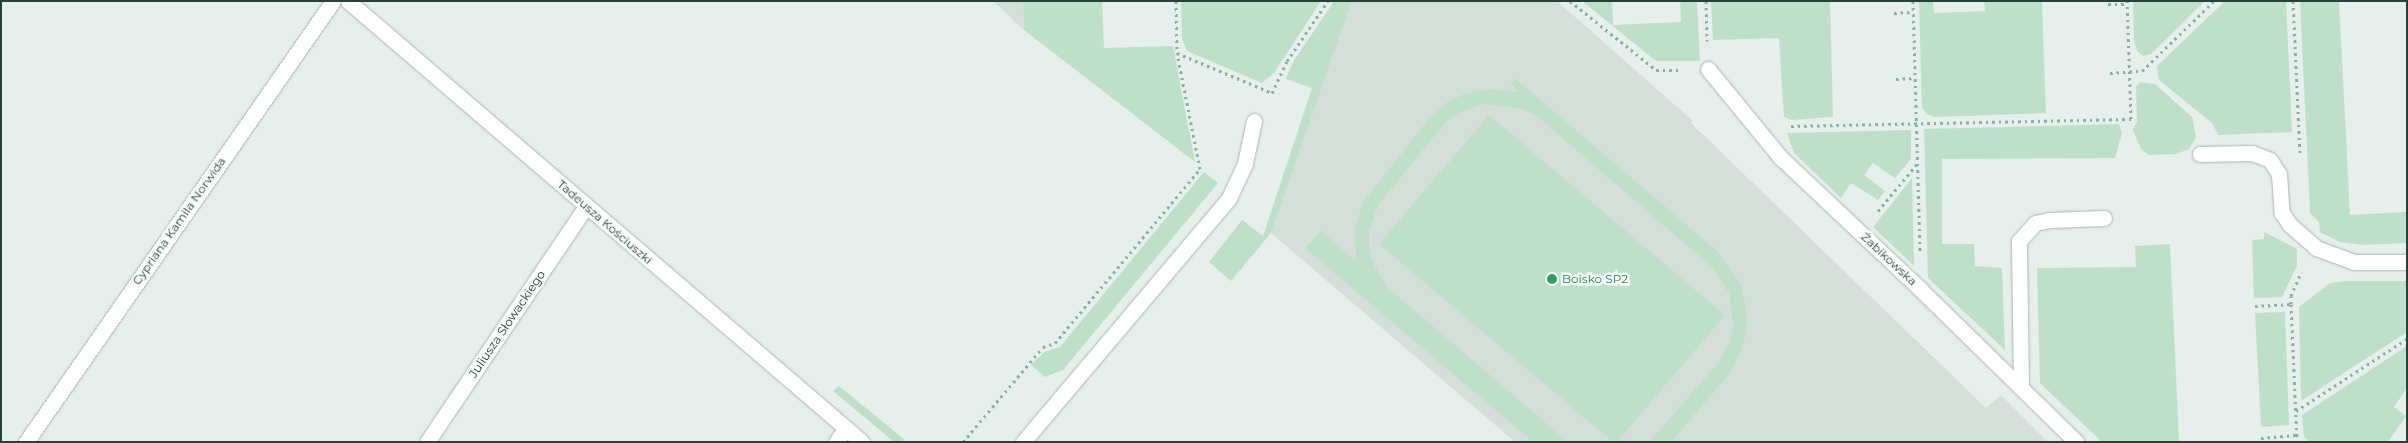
<!DOCTYPE html>
<meta charset="utf-8">
<style>
body{margin:0}
#map{position:relative;width:2408px;height:443px;overflow:hidden;background:#e6efeb;font-family:Montserrat,sans-serif}
div>[style]{position:absolute}
.built>*{inset:0;background:#d4dfda}
.green>*{inset:0;background:#bfe0c8}
.path>*{height:3px;margin-top:-1.5px;transform-origin:0;background:repeating-linear-gradient(90deg,#86b3a5 0 2.5px,transparent 0 6.5px)}
.roads{filter:drop-shadow(0 0 1px #a8b8b2) drop-shadow(0 0 1px #a8b8b2)}
.lane>*{height:15px;margin:-7.5px;padding:0 7.5px;transform-origin:7.5px;border-radius:7.5px;background:#fff}
.street>*{height:15px;margin:-7.5px;padding:0 7.5px;transform-origin:7.5px;border-radius:7.5px;background:#fff}
.secondary>*{height:15px;margin:-7.5px;padding:0 7.5px;transform-origin:7.5px;border-radius:7.5px;background:#fff}
.dots>*{width:14px;height:14px;translate:-50% -50%;box-sizing:border-box;border:2px solid #f7fbf9;border-radius:50%}
span{translate:-50% -50%;white-space:nowrap;text-align:center;line-height:1.15;-webkit-text-stroke:5px #f7fbf9;paint-order:stroke}
.street-label{font-size:12px;color:#24423a}
.leisure-label{font-size:12px;color:#27864d}
.left{translate:0 -50%;text-align:left}
.frame{position:absolute;inset:0;border:2px solid #24423a;pointer-events:none}
</style>
<div id="map">
<div class="built">
<i style="clip-path:polygon(993px 1px,1023px 1px,1024px 30px)"></i>
<i style="clip-path:polygon(1352px 1px,1557px 1px,1693px 121px,1691px 123px,1986px 408px,2001px 395px,2048px 442px,1515px 442px,1271px 233px)"></i>
</div>
<div class="green">
<i style="clip-path:polygon(1023px 1px,1102px 1px,1104px 48px,1173px 46px,1195px 162px,1024px 30px)"></i>
<i style="clip-path:polygon(1181px 1px,1321px 1px,1274px 73px,1262px 83px,1187px 51px,1182px 39px)"></i>
<i style="clip-path:polygon(1334px 1px,1352px 1px,1271px 233px,1231px 281px,1209px 262px,1242px 220px,1263px 236px,1312px 88px,1286px 79px,1293px 62px)"></i>
<i style="clip-path:polygon(1582px 1px,1612px 1px,1613px 25px,1681px 22px,1680px 1px,1697px 1px,1700px 61px,1656px 61px)"></i>
<i style="clip-path:polygon(1711px 1px,1830px 1px,1833px 117px,1792px 120px,1784px 117px,1779px 38px,1713px 40px)"></i>
<i style="clip-path:polygon(1919px 1px,1933px 1px,1934px 13px,1985px 11px,1984px 1px,2042px 1px,2046px 113px,1934px 117px,1927px 114px,1922px 108px)"></i>
<i style="clip-path:polygon(2133px 1px,2205px 1px,2151px 54px,2143px 56px,2137px 51px,2134px 41px)"></i>
<i style="clip-path:polygon(2225px 1px,2286px 1px,2292px 132px,2218px 135px,2213px 124px,2159px 80px,2157px 66px)"></i>
<i style="clip-path:polygon(2300px 1px,2339px 1px,2350px 215px,2407px 212px,2407px 243px,2363px 245px,2340px 242px,2320px 232px,2319px 222px,2310px 213px)"></i>
<i style="clip-path:polygon(1516px 79px,1717px 251px,1741px 284px,1748px 321px,1742px 349px,1730px 373px,1671px 442px,1649px 442px,1719px 362px,1729px 343px,1733px 326px,1729px 293px,1713px 268px,1538px 117px,1523px 109px,1483px 104px,1460px 112px,1446px 122px,1378px 205px,1369px 231px,1369px 246px,1372px 261px,1387px 287px,1568px 442px,1533px 442px,1305px 248px,1321px 231px,1356px 261px,1355px 228px,1363px 202px,1428px 120px,1446px 103px,1466px 93px,1489px 89px,1519px 92px,1511px 84px)"></i>
<i style="clip-path:polygon(2140px 82px,2155px 84px,2192px 117px,2196px 137px,2189px 149px,2176px 154px,2149px 155px,2141px 149px,2133px 130px,2137px 121px,2136px 87px)"></i>
<i style="clip-path:polygon(1489px 115px,1725px 315px,1617px 442px,1613px 442px,1379px 244px)"></i>
<i style="clip-path:polygon(2119px 124px,2122px 133px,2115px 158px,1942px 159px,1942px 244px,1974px 244px,1975px 266px,2002px 268px,2005px 350px,1928px 278px,1924px 129px)"></i>
<i style="clip-path:polygon(1911px 130px,1911px 159px,1895px 178px,1873px 163px,1864px 175px,1885px 191px,1878px 200px,1851px 183px,1841px 198px,1794px 153px,1787px 133px)"></i>
<i style="clip-path:polygon(1204px 172px,1218px 183px,1063px 370px,1045px 377px,1031px 365px,1044px 352px,1060px 347px)"></i>
<i style="clip-path:polygon(1912px 178px,1914px 266px,1873px 227px)"></i>
<i style="clip-path:polygon(2264px 232px,2297px 249px,2297px 266px,2282px 297px,2254px 298px,2252px 240px,2264px 239px)"></i>
<i style="clip-path:polygon(2170px 244px,2179px 442px,2102px 442px,2040px 383px,2037px 268px,2136px 267px,2135px 246px)"></i>
<i style="clip-path:polygon(2346px 281px,2407px 281px,2407px 332px,2301px 401px,2299px 307px,2330px 283px)"></i>
<i style="clip-path:polygon(2285px 312px,2289px 425px,2261px 427px,2255px 313px)"></i>
<i style="clip-path:polygon(2407px 346px,2407px 388px,2394px 407px,2406px 416px,2388px 442px,2311px 442px,2304px 437px,2302px 415px)"></i>
<i style="clip-path:polygon(839px 386px,905px 440px,894px 442px,833px 391px)"></i>
</div>
<div class="path">
<i style="left:1176px;top:1px;width:52px;rotate:88.9deg"></i>
<i style="left:1177px;top:53px;width:103px;rotate:22.8deg"></i>
<i style="left:1272px;top:93px;width:35px;rotate:-65deg"></i>
<i style="left:1287px;top:61px;width:73px;rotate:-55.7deg"></i>
<i style="left:1570px;top:1px;width:110px;rotate:38.7deg"></i>
<i style="left:1656px;top:70px;width:24px"></i>
<i style="left:1706px;top:1px;width:40px;rotate:88.6deg"></i>
<i style="left:1913px;top:1px;width:250px;rotate:88.4deg"></i>
<i style="left:2293px;top:1px;width:152px;rotate:87.4deg"></i>
<i style="left:2108px;top:4px;width:19px"></i>
<i style="left:1894px;top:13px;width:19px;rotate:-3deg"></i>
<i style="left:2110px;top:73px;width:32px;rotate:-4deg"></i>
<i style="left:2142px;top:71px;width:100px;rotate:-44.2deg"></i>
<i style="left:1896px;top:79px;width:19px;rotate:-3deg"></i>
<i style="left:1791px;top:126px;width:340px;rotate:-1.2deg"></i>
<i style="left:2131px;top:119px;width:118px;rotate:-91.9deg"></i>
<i style="left:1878px;top:211px;width:61px;rotate:-50.3deg"></i>
<i style="left:2291px;top:304px;width:8px;rotate:-90deg"></i>
<i style="left:2291px;top:296px;width:26px;rotate:-67deg"></i>
<i style="left:2255px;top:306px;width:36px;rotate:-3deg"></i>
<i style="left:2291px;top:304px;width:138px;rotate:87.5deg"></i>
<i style="left:2296px;top:411px;width:132px;rotate:-33deg"></i>
<i style="left:2261px;top:438px;width:36px;rotate:-5deg"></i>
<i style="left:963px;top:442px;width:124px;rotate:-49.9deg"></i>
<i style="left:1043px;top:347px;width:13px;rotate:-18deg"></i>
<i style="left:1055px;top:343px;width:226px;rotate:-50.2deg"></i>
<i style="left:1200px;top:169px;width:118px;rotate:-101.2deg"></i>
</div>
<div class="roads">
<div class="lane">
<i style="left:2200px;top:154px;width:52px;rotate:-1.1deg"></i>
<i style="left:2252px;top:153px;width:19px;rotate:21deg"></i>
<i style="left:2270px;top:160px;width:17px;rotate:57deg"></i>
<i style="left:2279px;top:174px;width:39px;rotate:86deg"></i>
<i style="left:2282px;top:213px;width:14px;rotate:56deg"></i>
<i style="left:2290px;top:225px;width:35px;rotate:41deg"></i>
<i style="left:2316px;top:248px;width:40px;rotate:20.2deg"></i>
<i style="left:2354px;top:262px;width:53px"></i>
<i style="left:2021px;top:387px;width:146px;rotate:-90.8deg"></i>
<i style="left:2019px;top:241px;width:24px;rotate:-48deg"></i>
<i style="left:2035px;top:223px;width:14px;rotate:-12deg"></i>
<i style="left:2049px;top:220px;width:55px;rotate:-2.1deg"></i>
</div>
<div class="street">
<i style="left:1708px;top:69px;width:114px;rotate:50.7deg"></i>
<i style="left:1780px;top:157px;width:192px;rotate:43.3deg"></i>
<i style="left:1920px;top:289px;width:219px;rotate:44.4deg"></i>
<i style="left:26px;top:442px;width:537px;rotate:-55.16deg"></i>
<i style="left:427px;top:442px;width:285px;rotate:-56deg"></i>
<i style="left:836px;top:442px;width:17px;rotate:-54deg"></i>
<i style="left:1023px;top:442px;width:319px;rotate:-49.8deg"></i>
<i style="left:1229px;top:198px;width:38px;rotate:-65deg"></i>
<i style="left:1245px;top:163px;width:43px;rotate:-77.9deg"></i>
</div>
<div class="secondary">
<i style="left:348px;top:1px;width:677px;rotate:40.63deg"></i>
</div>
</div>
<div class="dots">
<i style="left:1552px;top:279px;background:#2e9e5b"></i>
</div>
<div class="street-label">
<span style="left:179px;top:221px;rotate:-55deg">Cypriana Kamila Norwida</span>
<span style="left:605px;top:222px;rotate:41deg">Tadeusza Kościuszki</span>
<span style="left:1889px;top:259px;rotate:43deg">Żabikowska</span>
<span style="left:507px;top:324px;rotate:-56deg">Juliusza Słowackiego</span>
</div>
<div class="leisure-label">
<span class="left" style="left:1562px;top:279px">Boisko SP2</span>
</div>
<div class="frame"></div>
</div>
